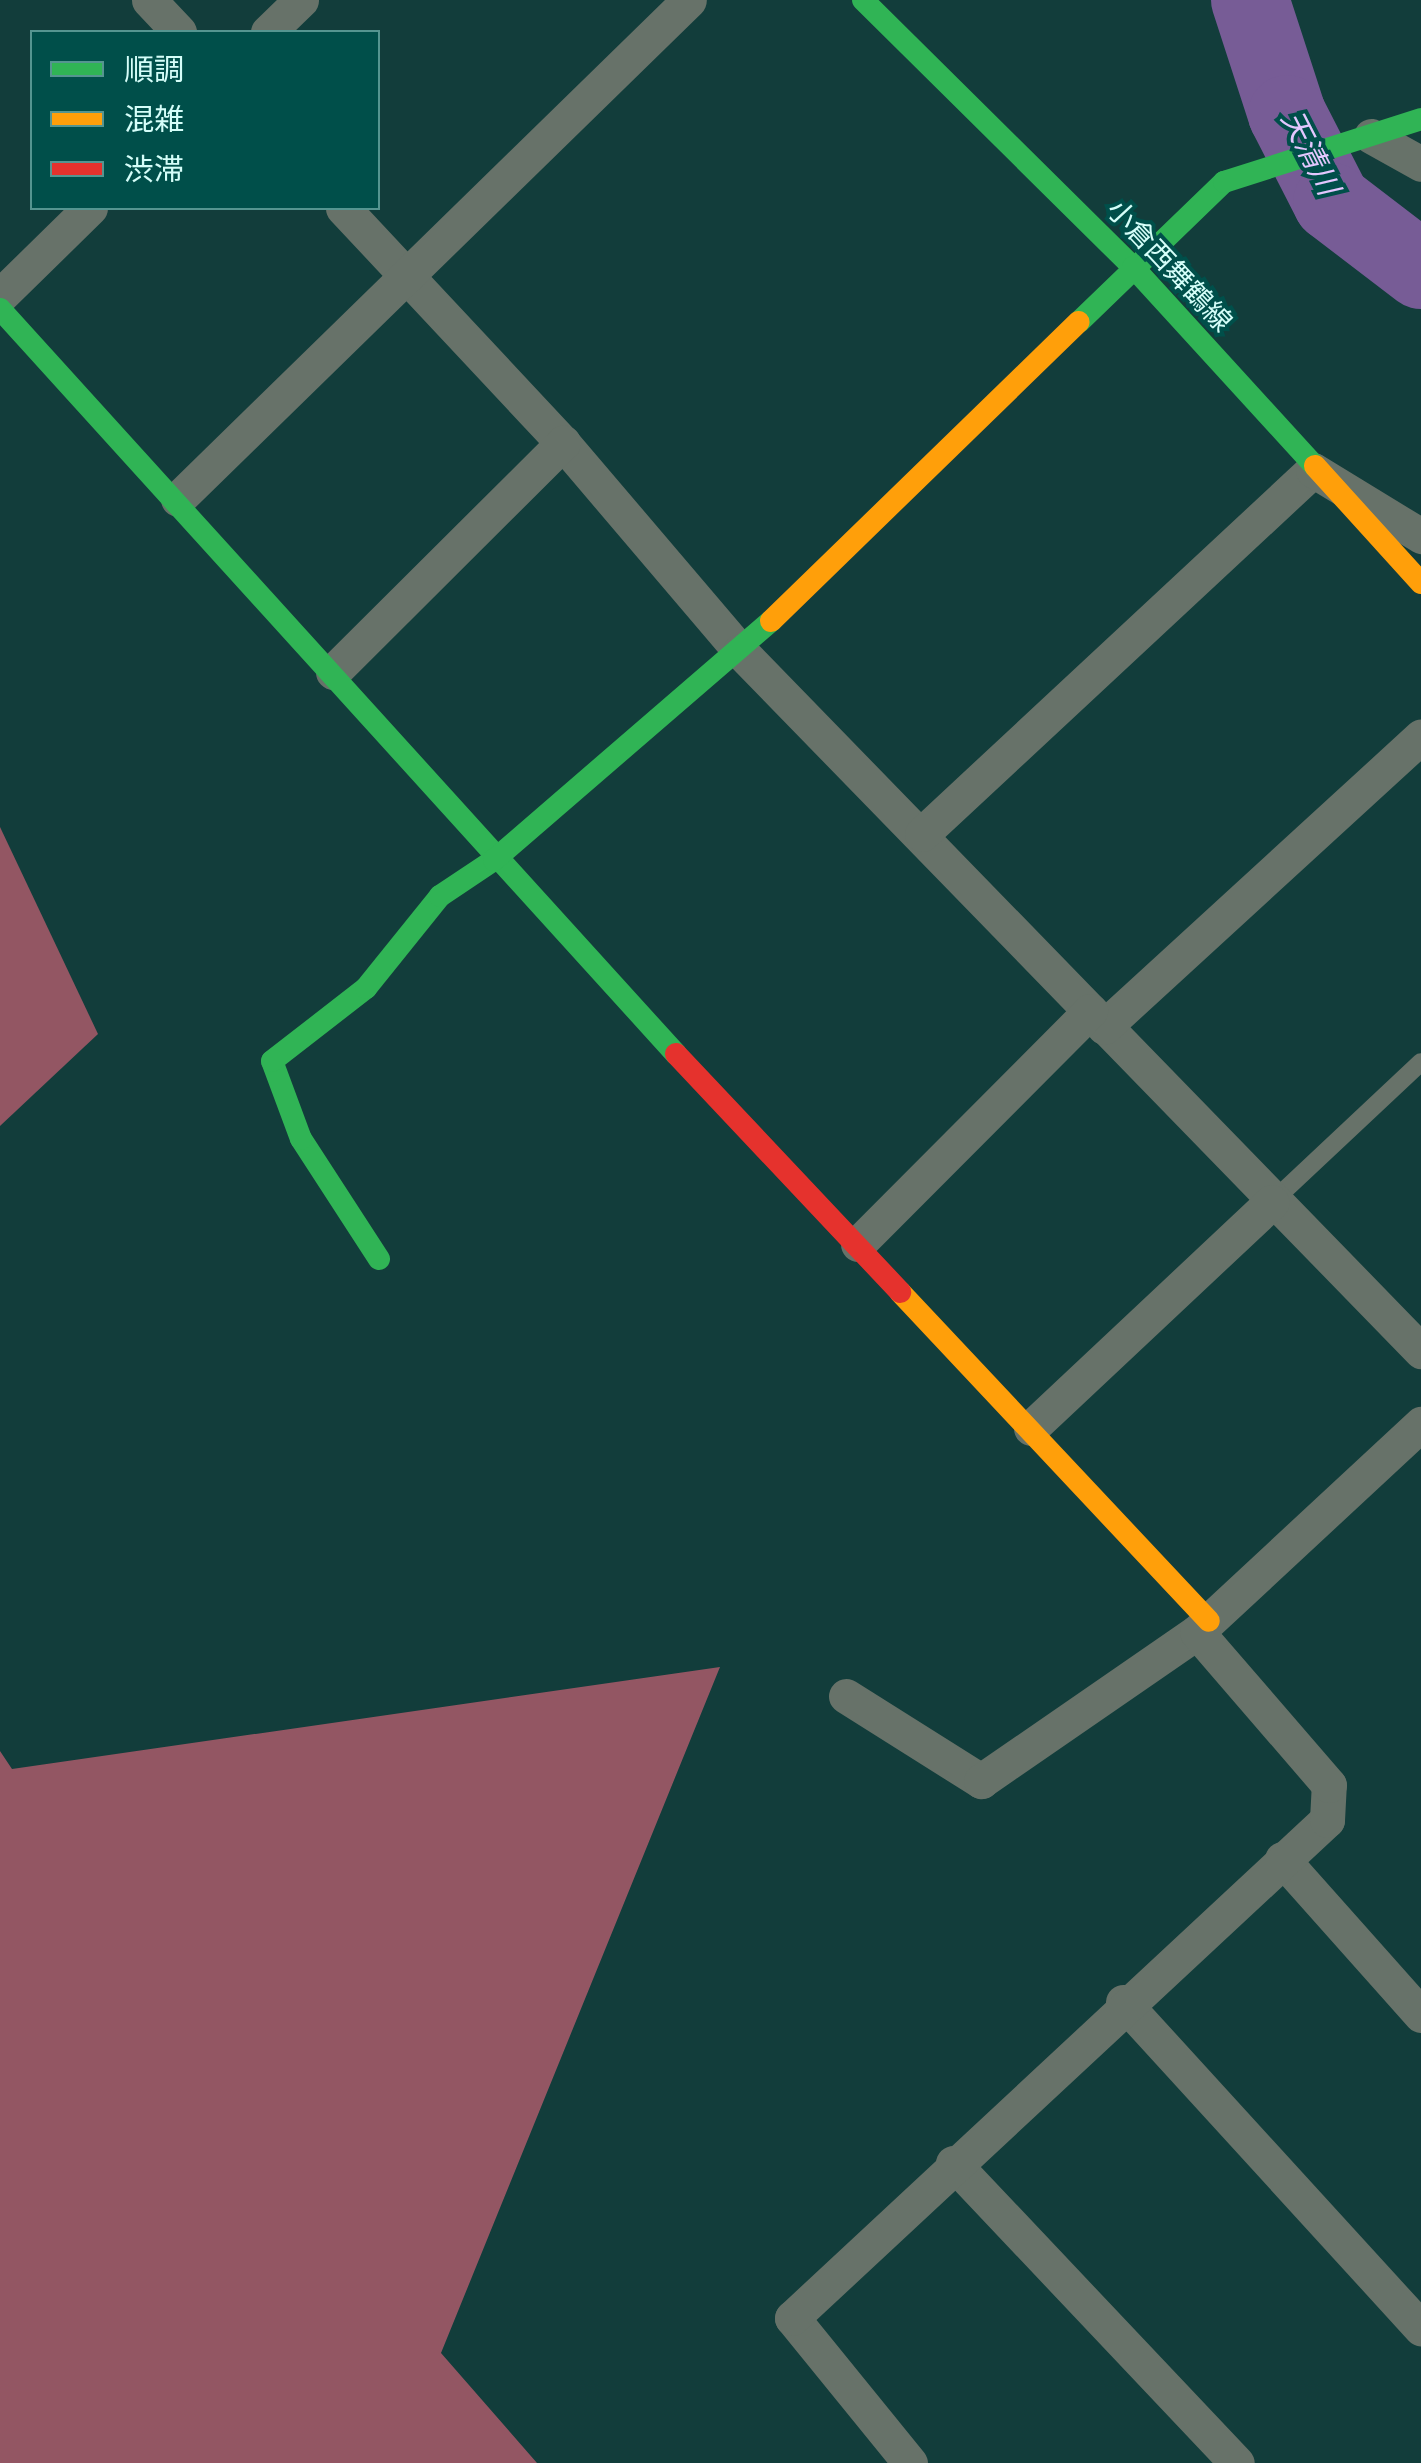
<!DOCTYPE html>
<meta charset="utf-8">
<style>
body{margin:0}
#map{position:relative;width:1421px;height:2463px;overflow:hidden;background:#123d3b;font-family:Poppins,"Noto Sans JP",sans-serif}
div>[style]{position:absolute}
.forest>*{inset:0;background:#935663}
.river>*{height:78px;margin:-39px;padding:0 39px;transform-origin:39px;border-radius:39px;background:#775c96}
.lane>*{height:18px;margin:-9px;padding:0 9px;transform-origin:9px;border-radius:9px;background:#677269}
.street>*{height:35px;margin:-17.5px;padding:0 17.5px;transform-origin:17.5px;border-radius:17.5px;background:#677269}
.fast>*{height:22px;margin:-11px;padding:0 11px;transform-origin:11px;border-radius:11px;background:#30b455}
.slow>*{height:22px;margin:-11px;padding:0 11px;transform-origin:11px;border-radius:11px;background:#ff9f0a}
.jam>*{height:22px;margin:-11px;padding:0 11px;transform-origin:11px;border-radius:11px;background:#e5322d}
span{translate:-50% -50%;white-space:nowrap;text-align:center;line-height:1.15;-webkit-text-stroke:8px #004f4a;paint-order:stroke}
.street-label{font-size:28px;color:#d5fef9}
.water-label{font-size:30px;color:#e3c7fe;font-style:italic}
.legend{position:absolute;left:30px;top:30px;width:350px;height:180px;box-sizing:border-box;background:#004f4a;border:2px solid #559590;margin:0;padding:12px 18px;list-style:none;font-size:30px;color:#d5fef9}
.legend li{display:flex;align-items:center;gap:20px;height:50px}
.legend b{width:50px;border:2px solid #559590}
</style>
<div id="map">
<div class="forest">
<i style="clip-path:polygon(0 827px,98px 1034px,0 1126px)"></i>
<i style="clip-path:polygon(720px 1667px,441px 2353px,537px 2463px,0 2463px,0 1751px,12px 1769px)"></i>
</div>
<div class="river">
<i style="left:1250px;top:0;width:120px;rotate:72deg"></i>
<i style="left:1287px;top:114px;width:99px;rotate:62.9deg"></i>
<i style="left:1332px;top:202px;width:112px;rotate:37.4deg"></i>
</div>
<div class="lane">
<i style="left:1272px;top:1202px;width:204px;rotate:-43.2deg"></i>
</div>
<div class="street">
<i style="left:149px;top:0;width:44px;rotate:46.8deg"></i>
<i style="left:268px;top:32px;width:46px;rotate:-44.1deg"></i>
<i style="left:1371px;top:136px;width:57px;rotate:29.2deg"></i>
<i style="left:343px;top:208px;width:322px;rotate:46.9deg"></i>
<i style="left:563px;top:443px;width:273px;rotate:49.6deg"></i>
<i style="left:740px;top:651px;width:977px;rotate:45.79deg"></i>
<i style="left:0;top:296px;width:126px;rotate:-44.4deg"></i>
<i style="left:178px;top:499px;width:714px;rotate:-44.32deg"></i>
<i style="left:333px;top:672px;width:325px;rotate:-44.9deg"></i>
<i style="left:922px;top:834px;width:534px;rotate:-42.95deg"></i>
<i style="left:1313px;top:470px;width:127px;rotate:31.4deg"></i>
<i style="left:1104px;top:1027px;width:430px;rotate:-42.5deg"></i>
<i style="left:858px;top:1244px;width:329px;rotate:-45.1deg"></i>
<i style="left:1031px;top:1428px;width:330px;rotate:-43.2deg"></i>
<i style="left:846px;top:1696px;width:160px;rotate:32.2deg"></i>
<i style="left:981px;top:1781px;width:262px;rotate:-34.6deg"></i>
<i style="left:1197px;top:1632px;width:306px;rotate:-42.9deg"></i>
<i style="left:1282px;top:1859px;width:209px;rotate:48.3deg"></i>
<i style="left:1123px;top:2002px;width:442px;rotate:47.6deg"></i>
<i style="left:953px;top:2163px;width:413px;rotate:46.6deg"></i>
<i style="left:910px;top:2463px;width:187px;rotate:-129.1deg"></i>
<i style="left:792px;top:2318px;width:731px;rotate:-42.95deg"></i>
<i style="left:1327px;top:1820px;width:35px;rotate:-87deg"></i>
<i style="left:1329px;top:1785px;width:202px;rotate:-130.8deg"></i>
</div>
<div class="fast">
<i style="left:863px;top:0;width:380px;rotate:44.7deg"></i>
<i style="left:1133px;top:267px;width:270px;rotate:47.6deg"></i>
<i style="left:0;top:309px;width:1006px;rotate:47.78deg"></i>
<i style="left:1079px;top:322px;width:202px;rotate:-44deg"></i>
<i style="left:1224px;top:182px;width:207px;rotate:-17.7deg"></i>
<i style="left:379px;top:1259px;width:143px;rotate:-123deg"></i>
<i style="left:301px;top:1139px;width:83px;rotate:-110.4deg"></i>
<i style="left:272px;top:1061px;width:119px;rotate:-37.8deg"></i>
<i style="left:366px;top:988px;width:118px;rotate:-51.2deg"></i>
<i style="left:440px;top:896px;width:65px;rotate:-33.7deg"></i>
<i style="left:494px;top:860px;width:366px;rotate:-40.8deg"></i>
</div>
<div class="slow">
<i style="left:1315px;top:466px;width:158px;rotate:47.8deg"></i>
<i style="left:771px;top:621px;width:429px;rotate:-44.2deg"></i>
<i style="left:900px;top:1292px;width:451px;rotate:46.8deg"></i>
</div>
<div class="jam">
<i style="left:676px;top:1054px;width:327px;rotate:46.7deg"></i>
</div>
<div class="street-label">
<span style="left:1169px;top:266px;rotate:47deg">小倉西舞鶴線</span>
</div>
<div class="water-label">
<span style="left:1310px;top:153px;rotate:63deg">天清川</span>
</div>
<ul class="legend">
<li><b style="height:12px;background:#30b455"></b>順調</li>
<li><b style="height:12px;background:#ff9f0a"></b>混雑</li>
<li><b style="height:12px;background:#e5322d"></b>渋滞</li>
</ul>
</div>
